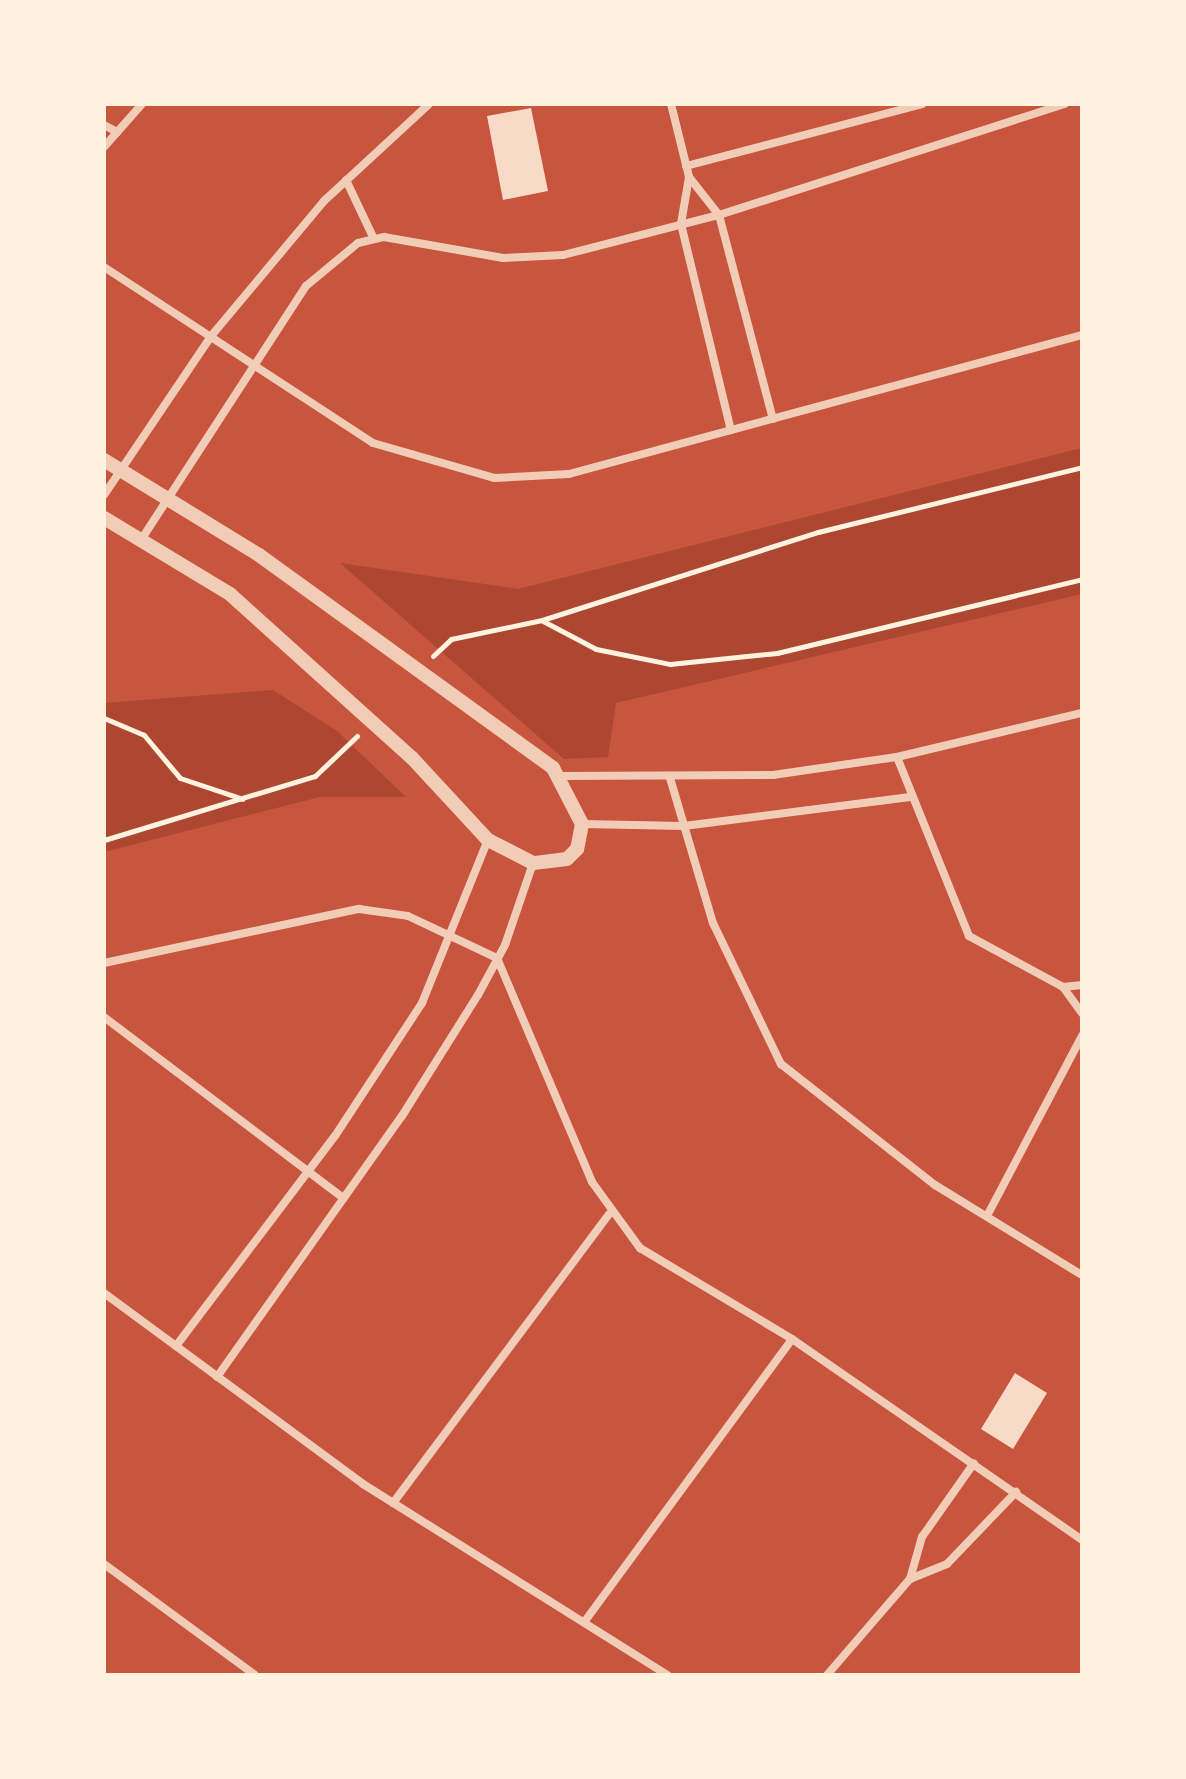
<!DOCTYPE html>
<style>
body{margin:0}
#map{position:relative;width:1186px;height:1779px;overflow:hidden;background:#c8553d;font-family:"Public Sans",sans-serif}
div>[style]{position:absolute}
.green>*{inset:0;background:#ae4732}
.building>*{inset:0;background:#f7dbc8}
.path>*{height:5px;margin:-2.5px;padding:0 2.5px;transform-origin:2.5px;border-radius:2.5px;background:#fff3e0}
.minor>*{height:8px;margin:-4px;padding:0 4px;transform-origin:4px;border-radius:4px;background:#f1ccb7}
.tertiary>*{height:14px;margin:-7px;padding:0 7px;transform-origin:7px;border-radius:7px;background:#f1ccb7}
span{translate:-50% -50%;white-space:nowrap;text-align:center;line-height:1.15;-webkit-text-stroke:6px #fff3e0;paint-order:stroke}
.frame{position:absolute;inset:0;border:106px solid #fff3e0;pointer-events:none}
</style>
<div id="map">
<div class="green">
<i style="clip-path:polygon(1082px 448px,1082px 594px,616px 703px,608px 757px,564px 759px,340px 563px,518px 589px)"></i>
<i style="clip-path:polygon(273px 690px,337px 731px,406px 797px,320px 797px,104px 852px,104px 703px)"></i>
</div>
<div class="building">
<i style="clip-path:polygon(531px 108px,548px 191px,503px 200px,487px 116px)"></i>
<i style="clip-path:polygon(1015px 1373px,1047px 1393px,1013px 1449px,981px 1429px)"></i>
</div>
<div class="path">
<i style="left:543px;top:621px;width:60px;rotate:27.8deg"></i>
<i style="left:596px;top:649px;width:76px;rotate:11.5deg"></i>
<i style="left:670px;top:664px;width:108px;rotate:-5.9deg"></i>
<i style="left:777px;top:653px;width:314px;rotate:-13.6deg"></i>
<i style="left:433px;top:656px;width:25px;rotate:-43deg"></i>
<i style="left:451px;top:639px;width:93px;rotate:-11.8deg"></i>
<i style="left:542px;top:620px;width:290px;rotate:-17.7deg"></i>
<i style="left:818px;top:532px;width:272px;rotate:-13.8deg"></i>
<i style="left:104px;top:718px;width:43px;rotate:23deg"></i>
<i style="left:144px;top:735px;width:56px;rotate:50.1deg"></i>
<i style="left:180px;top:778px;width:66px;rotate:18.4deg"></i>
<i style="left:104px;top:840px;width:220px;rotate:-16.9deg"></i>
<i style="left:315px;top:776px;width:58px;rotate:-43.6deg"></i>
</div>
<div class="minor">
<i style="left:671px;top:104px;width:75px;rotate:76.1deg"></i>
<i style="left:689px;top:177px;width:48px;rotate:99.7deg"></i>
<i style="left:681px;top:224px;width:212px;rotate:76.4deg"></i>
<i style="left:104px;top:125px;width:15px;rotate:28deg"></i>
<i style="left:104px;top:147px;width:57px;rotate:-48.5deg"></i>
<i style="left:686px;top:166px;width:244px;rotate:-14.7deg"></i>
<i style="left:689px;top:177px;width:48px;rotate:51.7deg"></i>
<i style="left:719px;top:215px;width:211px;rotate:75.2deg"></i>
<i style="left:346px;top:180px;width:65px;rotate:64.6deg"></i>
<i style="left:104px;top:267px;width:321px;rotate:33.2deg"></i>
<i style="left:373px;top:443px;width:126px;rotate:16.1deg"></i>
<i style="left:494px;top:478px;width:75px;rotate:-3.1deg"></i>
<i style="left:569px;top:474px;width:531px;rotate:-15.16deg"></i>
<i style="left:104px;top:495px;width:193px;rotate:-56deg"></i>
<i style="left:212px;top:335px;width:175px;rotate:-50.1deg"></i>
<i style="left:324px;top:201px;width:143px;rotate:-42.7deg"></i>
<i style="left:141px;top:540px;width:303px;rotate:-57deg"></i>
<i style="left:306px;top:286px;width:67px;rotate:-39.6deg"></i>
<i style="left:358px;top:243px;width:27px;rotate:-13deg"></i>
<i style="left:384px;top:237px;width:121px;rotate:10deg"></i>
<i style="left:503px;top:258px;width:60px;rotate:-2.9deg"></i>
<i style="left:563px;top:255px;width:161px;rotate:-14.4deg"></i>
<i style="left:719px;top:215px;width:363px;rotate:-17.8deg"></i>
<i style="left:897px;top:757px;width:193px;rotate:68.1deg"></i>
<i style="left:969px;top:936px;width:107px;rotate:28.5deg"></i>
<i style="left:1063px;top:987px;width:32px;rotate:54deg"></i>
<i style="left:561px;top:776px;width:212px;rotate:-0.3deg"></i>
<i style="left:773px;top:775px;width:125px;rotate:-8.3deg"></i>
<i style="left:897px;top:757px;width:190px;rotate:-13.4deg"></i>
<i style="left:670px;top:778px;width:151px;rotate:73.5deg"></i>
<i style="left:713px;top:923px;width:157px;rotate:64.3deg"></i>
<i style="left:781px;top:1064px;width:196px;rotate:38.2deg"></i>
<i style="left:935px;top:1185px;width:172px;rotate:31.5deg"></i>
<i style="left:582px;top:824px;width:102px;rotate:1.1deg"></i>
<i style="left:684px;top:826px;width:228px;rotate:-7.3deg"></i>
<i style="left:104px;top:963px;width:261px;rotate:-12deg"></i>
<i style="left:359px;top:909px;width:49px;rotate:8.1deg"></i>
<i style="left:408px;top:916px;width:98px;rotate:25.3deg"></i>
<i style="left:497px;top:958px;width:243px;rotate:67deg"></i>
<i style="left:592px;top:1182px;width:82px;rotate:54deg"></i>
<i style="left:640px;top:1248px;width:177px;rotate:30.9deg"></i>
<i style="left:792px;top:1339px;width:353px;rotate:34.7deg"></i>
<i style="left:1063px;top:987px;width:19px;rotate:-6deg"></i>
<i style="left:104px;top:1017px;width:300px;rotate:37.1deg"></i>
<i style="left:987px;top:1216px;width:204px;rotate:-62.2deg"></i>
<i style="left:104px;top:1293px;width:322px;rotate:36.4deg"></i>
<i style="left:363px;top:1484px;width:360px;rotate:32.1deg"></i>
<i style="left:176px;top:1346px;width:263px;rotate:-52.9deg"></i>
<i style="left:335px;top:1136px;width:159px;rotate:-56.8deg"></i>
<i style="left:422px;top:1003px;width:176px;rotate:-68deg"></i>
<i style="left:217px;top:1377px;width:320px;rotate:-54.7deg"></i>
<i style="left:402px;top:1116px;width:143px;rotate:-57.9deg"></i>
<i style="left:478px;top:995px;width:57px;rotate:-61.6deg"></i>
<i style="left:505px;top:945px;width:87px;rotate:-71.1deg"></i>
<i style="left:393px;top:1503px;width:361px;rotate:-53.2deg"></i>
<i style="left:104px;top:1564px;width:187px;rotate:36.3deg"></i>
<i style="left:910px;top:1579px;width:44px;rotate:-74.1deg"></i>
<i style="left:922px;top:1537px;width:90px;rotate:-54.9deg"></i>
<i style="left:585px;top:1621px;width:350px;rotate:-53.7deg"></i>
<i style="left:827px;top:1675px;width:127px;rotate:-49.2deg"></i>
<i style="left:910px;top:1579px;width:40px;rotate:-22deg"></i>
<i style="left:947px;top:1564px;width:100px;rotate:-46.2deg"></i>
</div>
<div class="tertiary">
<i style="left:104px;top:460px;width:182px;rotate:31.5deg"></i>
<i style="left:259px;top:555px;width:363px;rotate:35.9deg"></i>
<i style="left:553px;top:768px;width:63px;rotate:62.6deg"></i>
<i style="left:582px;top:824px;width:25px;rotate:101deg"></i>
<i style="left:577px;top:849px;width:14px;rotate:135deg"></i>
<i style="left:567px;top:859px;width:34px;rotate:173deg"></i>
<i style="left:533px;top:863px;width:51px;rotate:-152.9deg"></i>
<i style="left:488px;top:840px;width:112px;rotate:-132.8deg"></i>
<i style="left:412px;top:758px;width:245px;rotate:-138deg"></i>
<i style="left:230px;top:594px;width:147px;rotate:-148.9deg"></i>
</div>
<div class="frame"></div>
</div>
